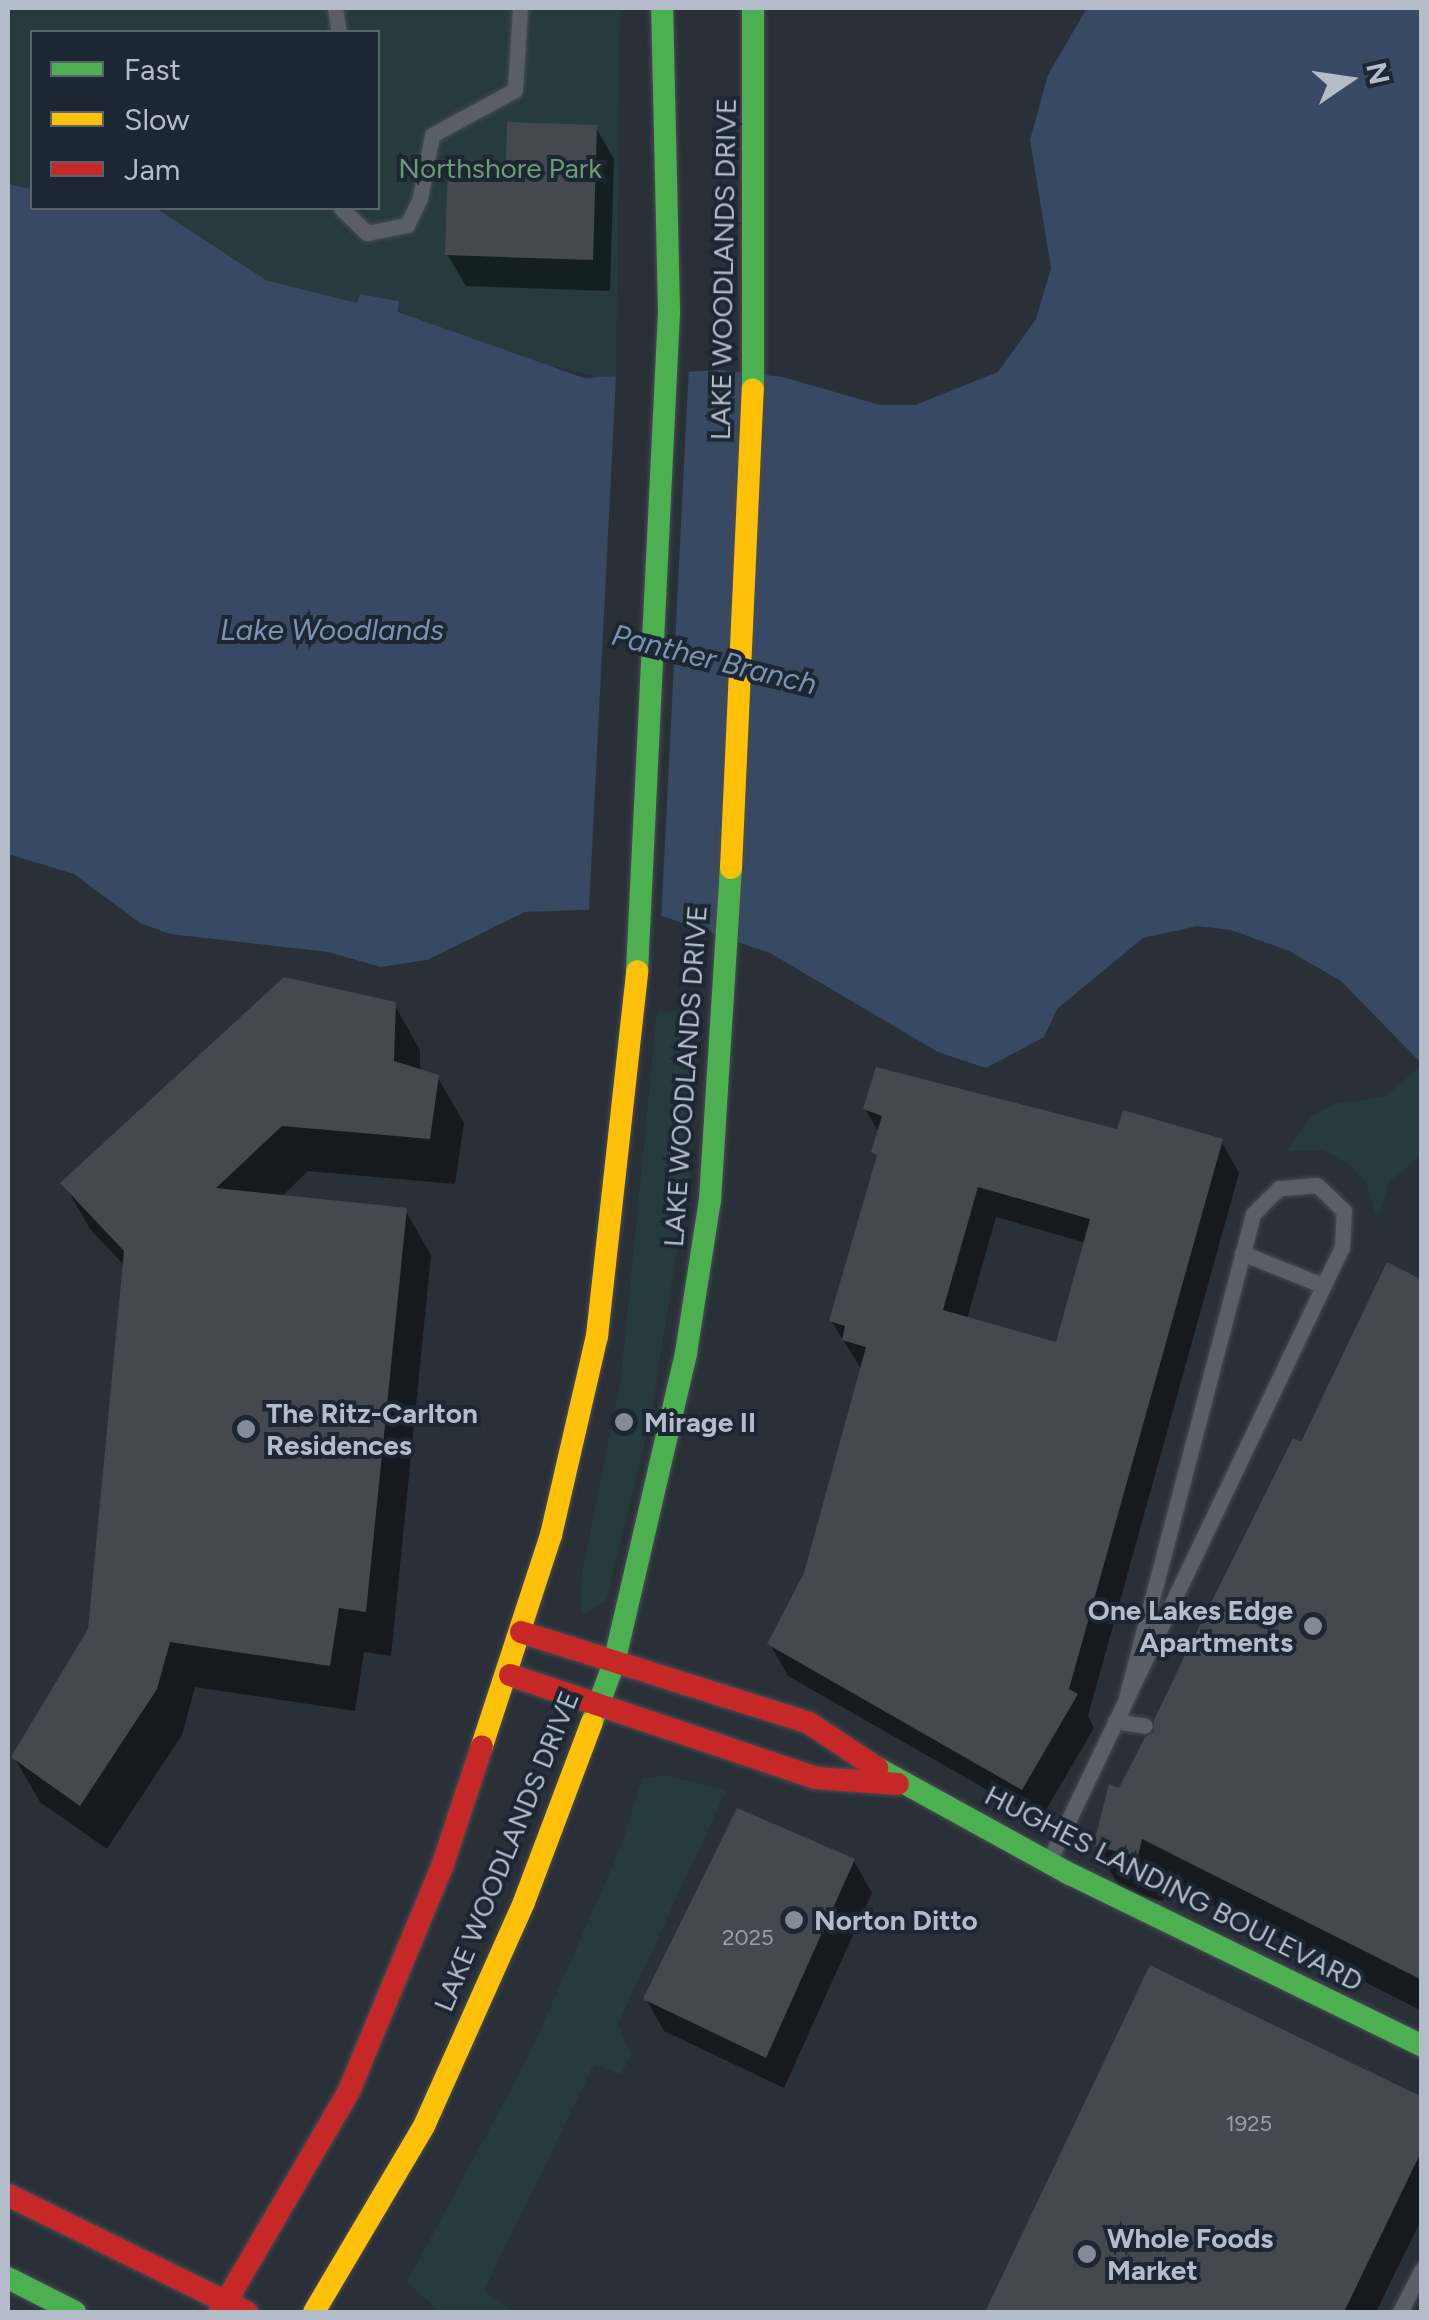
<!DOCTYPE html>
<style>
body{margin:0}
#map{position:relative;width:1429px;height:2320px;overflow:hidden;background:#2a3038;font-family:Figtree,sans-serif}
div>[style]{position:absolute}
.green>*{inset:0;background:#273a3e}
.water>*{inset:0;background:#384963}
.pier>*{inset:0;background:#2a3038}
.shadow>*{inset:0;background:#0007}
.building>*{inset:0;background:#444950}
.roads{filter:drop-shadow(0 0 2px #484c53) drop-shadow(0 0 2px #484c53)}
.lane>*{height:15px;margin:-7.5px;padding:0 7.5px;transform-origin:7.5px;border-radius:7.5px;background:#5a5e66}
.fast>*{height:22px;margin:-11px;padding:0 11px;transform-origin:11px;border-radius:11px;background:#4caf50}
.slow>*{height:22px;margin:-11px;padding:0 11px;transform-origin:11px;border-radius:11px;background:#ffc107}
.jam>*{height:22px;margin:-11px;padding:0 11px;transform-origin:11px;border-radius:11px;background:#c62828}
.dots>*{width:28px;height:28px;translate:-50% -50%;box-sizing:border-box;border:5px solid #1d2633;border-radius:50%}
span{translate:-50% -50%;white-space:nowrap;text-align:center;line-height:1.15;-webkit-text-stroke:8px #1d2633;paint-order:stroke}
.number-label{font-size:22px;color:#989fab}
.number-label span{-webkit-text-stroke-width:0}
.park-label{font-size:28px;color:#6b9a76}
.street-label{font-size:28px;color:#b4bcc9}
.poi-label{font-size:28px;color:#b4bcc9;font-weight:700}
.left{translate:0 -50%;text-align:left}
.right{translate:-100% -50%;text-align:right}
.water-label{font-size:30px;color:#7c92b1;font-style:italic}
.frame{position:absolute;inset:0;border:10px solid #b4bcc9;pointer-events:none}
.legend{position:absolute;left:30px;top:30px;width:350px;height:180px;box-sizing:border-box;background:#1d2633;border:2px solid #59626f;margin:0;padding:12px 18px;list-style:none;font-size:30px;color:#b4bcc9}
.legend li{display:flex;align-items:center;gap:20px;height:50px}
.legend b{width:50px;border:2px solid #59626f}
.north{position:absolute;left:1299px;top:30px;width:100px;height:100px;-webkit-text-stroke:8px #1d2633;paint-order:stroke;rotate:77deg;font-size:28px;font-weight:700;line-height:40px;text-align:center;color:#b4bcc9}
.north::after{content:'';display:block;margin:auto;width:35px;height:45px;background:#b4bcc9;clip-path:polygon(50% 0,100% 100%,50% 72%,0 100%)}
</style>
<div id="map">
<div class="green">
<i style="clip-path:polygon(8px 8px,620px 8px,616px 381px,527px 360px,398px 311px,399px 301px,360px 294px,357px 303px,266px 280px,156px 208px,378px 208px,378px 32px,32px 32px,32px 189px,8px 184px)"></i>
<i style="clip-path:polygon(657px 1011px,700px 1012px,686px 1141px,694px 1143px,650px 1421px,606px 1601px,581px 1615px,581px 1579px,621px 1379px)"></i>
<i style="clip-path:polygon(1421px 1066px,1421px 1155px,1389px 1182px,1378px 1220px,1366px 1183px,1351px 1166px,1324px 1150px,1287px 1151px,1311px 1117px,1334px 1104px,1386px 1096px)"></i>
<i style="clip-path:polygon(666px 1775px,726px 1791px,618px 2024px,631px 2055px,621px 2074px,594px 2064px,484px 2291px,514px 2312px,440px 2312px,407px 2282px,528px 2058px,621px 1847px,642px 1779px)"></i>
</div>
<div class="water">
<i style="clip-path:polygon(1087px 8px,1421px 8px,1421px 1063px,1341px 981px,1289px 951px,1231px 930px,1197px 926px,1143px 938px,1057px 1009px,1044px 1037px,986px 1068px,938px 1052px,770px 953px,638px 908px,525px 912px,427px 960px,381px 967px,328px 952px,170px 934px,140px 923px,74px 874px,8px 854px,8px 184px,32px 189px,32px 208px,156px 208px,266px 280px,357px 303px,360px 294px,399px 301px,398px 312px,584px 378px,720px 370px,783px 377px,880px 405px,915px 405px,998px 372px,1036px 319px,1051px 268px,1030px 140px,1048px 75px)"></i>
</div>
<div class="pier">
<i style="clip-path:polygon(689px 366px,661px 921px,589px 910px,616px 376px)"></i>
</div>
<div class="shadow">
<i style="clip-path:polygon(596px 128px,614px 159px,610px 291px,466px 286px,447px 254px,508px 167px)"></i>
<i style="clip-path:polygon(394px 1004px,420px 1050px,420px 1072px,438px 1078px,464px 1123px,455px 1184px,308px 1171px,281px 1197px,405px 1210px,431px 1255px,391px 1656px,364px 1652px,355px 1711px,195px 1687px,182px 1735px,107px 1849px,40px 1802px,14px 1757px,90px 1630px,125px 1266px,90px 1229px,64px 1184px)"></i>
<i style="clip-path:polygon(evenodd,865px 1109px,1221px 1141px,1239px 1173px,1088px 1716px,1094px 1728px,1040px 1820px,788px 1676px,770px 1644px,807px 1574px,862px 1370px,831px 1321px,878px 1160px,879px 1133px,865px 1109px,996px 1217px,1086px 1243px,1057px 1345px,967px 1319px,996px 1217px)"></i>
<i style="clip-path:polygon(1422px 1283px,1422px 2011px,1168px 1882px,1163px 1901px,1122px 1891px,1095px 1845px,1302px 1446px)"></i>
<i style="clip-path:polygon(854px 1861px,872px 1893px,784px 2088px,664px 2031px,646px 1999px)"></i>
<i style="clip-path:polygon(1152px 1968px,1422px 2100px,1422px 2218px,1376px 2312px,987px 2312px)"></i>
</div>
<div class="building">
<i style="clip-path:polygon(507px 122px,597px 125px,593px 260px,445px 255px,448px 162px,506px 164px)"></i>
<i style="clip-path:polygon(284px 977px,396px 1002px,394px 1061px,439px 1075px,430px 1139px,282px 1126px,216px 1188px,407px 1208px,366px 1612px,339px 1608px,330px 1666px,170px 1642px,157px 1689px,80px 1806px,11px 1757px,88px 1629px,124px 1251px,60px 1183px)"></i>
<i style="clip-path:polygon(evenodd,876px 1067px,1117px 1129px,1123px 1110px,1223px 1139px,1069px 1689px,1078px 1694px,1022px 1790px,767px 1644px,804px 1573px,866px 1347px,842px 1340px,845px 1326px,829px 1321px,877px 1155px,871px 1152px,882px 1116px,863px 1109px,876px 1067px,978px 1187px,1090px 1219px,1056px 1342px,943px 1310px,978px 1187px)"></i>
<i style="clip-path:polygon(1387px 1262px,1422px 1280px,1422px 1980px,1142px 1839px,1138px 1856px,1093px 1846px,1109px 1784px,1119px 1788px,1145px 1737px,1154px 1732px,1154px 1720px,1192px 1641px,1293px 1438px,1301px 1442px)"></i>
<i style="clip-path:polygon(737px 1808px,855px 1859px,766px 2058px,643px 1999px)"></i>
<i style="clip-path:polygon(1150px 1965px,1422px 2097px,1422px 2150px,1344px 2312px,985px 2312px)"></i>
</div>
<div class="roads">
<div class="lane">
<i style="left:335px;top:8px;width:24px;rotate:81deg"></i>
<i style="left:341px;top:208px;width:36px;rotate:44deg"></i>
<i style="left:367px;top:233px;width:41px;rotate:-11.3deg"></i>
<i style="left:407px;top:225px;width:30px;rotate:-64deg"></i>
<i style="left:420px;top:198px;width:64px;rotate:-79.2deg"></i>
<i style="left:432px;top:135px;width:94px;rotate:-28.5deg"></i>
<i style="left:515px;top:90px;width:82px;rotate:-86.5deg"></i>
<i style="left:1242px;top:1253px;width:86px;rotate:21.8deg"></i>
<i style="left:1115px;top:1721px;width:30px;rotate:9deg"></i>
<i style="left:1049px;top:1861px;width:680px;rotate:-64.49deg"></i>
<i style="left:1342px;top:1247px;width:36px;rotate:-87deg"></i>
<i style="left:1344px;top:1211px;width:37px;rotate:-136deg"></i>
<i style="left:1317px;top:1185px;width:38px;rotate:175deg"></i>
<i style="left:1279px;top:1188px;width:37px;rotate:135deg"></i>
<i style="left:1253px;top:1214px;width:499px;rotate:104.7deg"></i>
<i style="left:1400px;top:2312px;width:48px;rotate:-62.9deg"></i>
</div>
<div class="fast">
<i style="left:753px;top:8px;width:382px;rotate:90deg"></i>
<i style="left:637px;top:971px;width:661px;rotate:-87.22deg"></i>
<i style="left:669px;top:311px;width:303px;rotate:-91.3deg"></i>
<i style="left:592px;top:1722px;width:63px;rotate:-69.6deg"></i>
<i style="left:614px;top:1663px;width:318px;rotate:-76.9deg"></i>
<i style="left:686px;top:1353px;width:155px;rotate:-81.1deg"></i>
<i style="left:710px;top:1200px;width:333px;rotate:-86.4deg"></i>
<i style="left:877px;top:1768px;width:220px;rotate:28.8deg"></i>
<i style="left:1070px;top:1874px;width:392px;rotate:26deg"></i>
<i style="left:8px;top:2278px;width:75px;rotate:26.9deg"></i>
</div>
<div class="slow">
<i style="left:731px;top:868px;width:479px;rotate:-87.4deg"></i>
<i style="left:482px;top:1746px;width:222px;rotate:-71.9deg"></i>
<i style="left:551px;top:1535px;width:204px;rotate:-77deg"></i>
<i style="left:597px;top:1336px;width:367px;rotate:-83.7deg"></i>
<i style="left:314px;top:2312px;width:216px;rotate:-59.4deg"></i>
<i style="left:424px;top:2126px;width:245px;rotate:-65.9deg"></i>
<i style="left:524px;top:1902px;width:192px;rotate:-69.3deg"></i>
</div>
<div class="jam">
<i style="left:521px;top:1632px;width:302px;rotate:17.5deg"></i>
<i style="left:809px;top:1723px;width:82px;rotate:33.5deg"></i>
<i style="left:510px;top:1675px;width:323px;rotate:18.6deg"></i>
<i style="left:816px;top:1778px;width:82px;rotate:4.2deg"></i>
<i style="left:8px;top:2195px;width:266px;rotate:26.1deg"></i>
<i style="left:220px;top:2312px;width:256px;rotate:-59.7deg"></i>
<i style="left:349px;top:2091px;width:243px;rotate:-67.5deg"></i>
<i style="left:442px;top:1867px;width:127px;rotate:-71.7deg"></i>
</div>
</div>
<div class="dots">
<i style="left:624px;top:1422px;background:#848b96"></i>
<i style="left:246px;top:1429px;background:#848b96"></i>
<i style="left:1313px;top:1626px;background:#848b96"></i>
<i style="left:794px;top:1920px;background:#848b96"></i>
<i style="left:1087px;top:2254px;background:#848b96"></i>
</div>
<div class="number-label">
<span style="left:748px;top:1938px">2025</span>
<span style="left:1249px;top:2124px">1925</span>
</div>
<div class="park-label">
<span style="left:500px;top:168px">Northshore Park</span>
</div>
<div class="street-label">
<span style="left:723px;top:269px;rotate:-89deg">LAKE WOODLANDS DRIVE</span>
<span style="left:685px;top:1076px;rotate:-86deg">LAKE WOODLANDS DRIVE</span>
<span style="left:506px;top:1851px;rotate:-68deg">LAKE WOODLANDS DRIVE</span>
<span style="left:1174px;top:1888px;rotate:27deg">HUGHES LANDING BOULEVARD</span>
</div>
<div class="poi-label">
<span class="left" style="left:266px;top:1429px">The Ritz-Carlton<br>Residences</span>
<span class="left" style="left:644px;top:1422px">Mirage II</span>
<span class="right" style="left:1293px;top:1626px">One Lakes Edge<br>Apartments</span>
<span class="left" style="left:814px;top:1920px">Norton Ditto</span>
<span class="left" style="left:1107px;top:2254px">Whole Foods<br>Market</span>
</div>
<div class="water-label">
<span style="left:332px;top:630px">Lake Woodlands</span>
<span style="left:714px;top:660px;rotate:14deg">Panther Branch</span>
</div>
<div class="frame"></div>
<ul class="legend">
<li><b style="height:12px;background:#4caf50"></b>Fast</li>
<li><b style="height:12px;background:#ffc107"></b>Slow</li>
<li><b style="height:12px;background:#c62828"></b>Jam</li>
</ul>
<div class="north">N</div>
</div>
